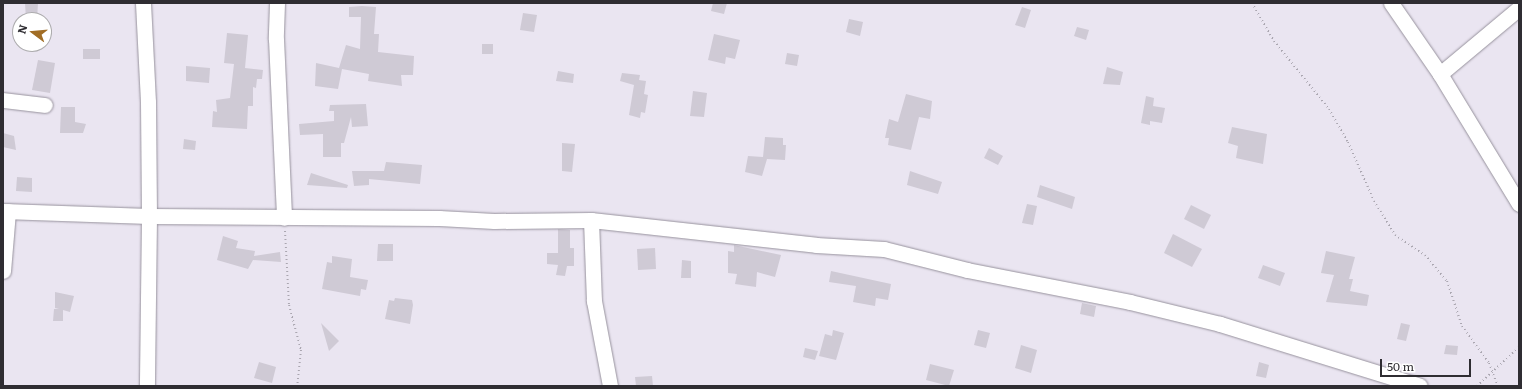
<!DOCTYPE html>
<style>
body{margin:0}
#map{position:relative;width:1522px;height:389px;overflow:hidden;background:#eae5f1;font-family:Literata,serif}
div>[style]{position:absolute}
.building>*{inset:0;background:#cfcad5}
.path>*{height:2px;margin-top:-1px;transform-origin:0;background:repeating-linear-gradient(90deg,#aaa6b0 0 1px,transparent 0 4px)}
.roads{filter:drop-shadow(0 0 1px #97929d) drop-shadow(0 0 1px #97929d)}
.minor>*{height:15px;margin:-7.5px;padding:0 7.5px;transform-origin:7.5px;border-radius:7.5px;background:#fff}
span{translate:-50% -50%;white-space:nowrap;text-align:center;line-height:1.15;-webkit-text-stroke:3px #fff;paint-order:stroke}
.frame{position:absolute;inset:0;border:4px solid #2f2d32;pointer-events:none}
.north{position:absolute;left:12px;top:12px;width:40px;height:40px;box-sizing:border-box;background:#fff;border:1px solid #acabad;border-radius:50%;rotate:286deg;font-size:11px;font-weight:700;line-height:16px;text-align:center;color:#2f2d32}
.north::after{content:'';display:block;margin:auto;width:14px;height:18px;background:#a16d25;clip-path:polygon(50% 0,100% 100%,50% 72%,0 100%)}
.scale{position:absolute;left:1380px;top:359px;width:91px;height:18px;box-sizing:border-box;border:2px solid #2f2d32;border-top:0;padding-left:5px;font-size:12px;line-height:14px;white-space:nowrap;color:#2f2d32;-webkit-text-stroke:3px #fff;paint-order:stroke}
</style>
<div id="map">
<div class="building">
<i style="clip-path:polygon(25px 3px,38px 3px,37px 20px,26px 20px)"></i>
<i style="clip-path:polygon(713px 3px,727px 3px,724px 14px,711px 11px)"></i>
<i style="clip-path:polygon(362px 6px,376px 7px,374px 34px,379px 34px,378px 52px,414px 56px,413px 75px,401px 75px,402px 86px,368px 81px,369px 74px,342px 69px,338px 89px,315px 86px,316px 63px,339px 68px,346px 45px,360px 49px,361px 17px,349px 17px,349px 7px)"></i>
<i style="clip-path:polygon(1022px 7px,1031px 10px,1025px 28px,1015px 25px)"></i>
<i style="clip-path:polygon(523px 13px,537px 15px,534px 32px,520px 30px)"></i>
<i style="clip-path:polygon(849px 19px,863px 22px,860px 36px,846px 32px)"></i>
<i style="clip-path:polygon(1077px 27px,1089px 30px,1086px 40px,1074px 36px)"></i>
<i style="clip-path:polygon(227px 33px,248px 35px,245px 68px,263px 70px,262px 79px,257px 79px,256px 88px,253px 87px,253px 106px,248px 106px,247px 129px,212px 127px,213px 111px,217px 112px,216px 100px,230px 98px,234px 64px,224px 63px)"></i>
<i style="clip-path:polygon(714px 34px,740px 40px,735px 59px,726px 57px,725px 64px,708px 60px)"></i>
<i style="clip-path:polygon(482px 44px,493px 44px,493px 54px,482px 54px)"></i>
<i style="clip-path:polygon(83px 49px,100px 49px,100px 59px,83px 59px)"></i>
<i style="clip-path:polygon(787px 53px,799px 55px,797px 66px,785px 64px)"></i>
<i style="clip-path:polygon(38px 60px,55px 63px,50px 93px,32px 90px)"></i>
<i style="clip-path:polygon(186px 66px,210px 68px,209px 83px,186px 81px)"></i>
<i style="clip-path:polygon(1107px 67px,1123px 72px,1120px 85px,1103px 84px)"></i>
<i style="clip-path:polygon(558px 71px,574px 74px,573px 83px,556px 81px)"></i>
<i style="clip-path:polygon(622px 73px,640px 75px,639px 80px,646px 81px,644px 94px,648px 95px,645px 113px,641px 112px,640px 118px,629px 115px,634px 85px,620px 81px)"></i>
<i style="clip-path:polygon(693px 91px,707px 93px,704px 117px,690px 116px)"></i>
<i style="clip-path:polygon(906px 94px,932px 101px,930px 119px,919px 117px,911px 150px,888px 145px,889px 138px,885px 138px,889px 119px,898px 122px)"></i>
<i style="clip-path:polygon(1146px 96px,1154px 98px,1153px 106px,1165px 108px,1162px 123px,1150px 121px,1150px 125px,1141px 123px)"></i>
<i style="clip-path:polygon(366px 104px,368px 126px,352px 127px,351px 117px,344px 143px,341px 143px,341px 157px,323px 157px,323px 134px,300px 135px,299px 124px,334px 121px,334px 111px,329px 111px,330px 105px)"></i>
<i style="clip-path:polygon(61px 107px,75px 107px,75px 122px,86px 124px,83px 133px,60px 133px)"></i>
<i style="clip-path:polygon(1232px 127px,1267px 134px,1263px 164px,1236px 158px,1238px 146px,1228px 143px)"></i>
<i style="clip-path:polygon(3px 133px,14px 136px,16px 150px,3px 147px)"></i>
<i style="clip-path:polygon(765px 137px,783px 138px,783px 145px,786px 145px,785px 160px,767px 159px,762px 176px,745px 172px,748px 156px,763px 157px)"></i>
<i style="clip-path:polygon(184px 139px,196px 141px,195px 150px,183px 149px)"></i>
<i style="clip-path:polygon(562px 143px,575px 144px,572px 172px,562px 171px)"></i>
<i style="clip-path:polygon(989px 148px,1003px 156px,998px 165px,984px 158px)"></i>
<i style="clip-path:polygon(386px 162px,422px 165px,420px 184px,369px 179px,369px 185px,354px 186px,352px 171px,384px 171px)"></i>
<i style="clip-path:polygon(910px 171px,942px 182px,938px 194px,907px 185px)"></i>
<i style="clip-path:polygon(311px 173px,348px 185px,347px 188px,307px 185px)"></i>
<i style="clip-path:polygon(17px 177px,32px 178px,32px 192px,16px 191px)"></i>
<i style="clip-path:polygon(1040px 185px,1075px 197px,1072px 209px,1037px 197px)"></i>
<i style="clip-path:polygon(1027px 204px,1037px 206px,1033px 225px,1022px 223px)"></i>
<i style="clip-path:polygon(1191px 205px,1211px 215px,1204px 229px,1184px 219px)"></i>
<i style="clip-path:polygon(558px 229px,570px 230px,570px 248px,574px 248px,574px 266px,567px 266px,565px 276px,556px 275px,558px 265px,547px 264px,547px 253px,558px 253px)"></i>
<i style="clip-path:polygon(1173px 234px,1202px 249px,1192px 267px,1164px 253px)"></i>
<i style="clip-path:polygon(223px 236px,238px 241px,236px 248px,255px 251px,254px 256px,280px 252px,281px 262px,253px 260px,248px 269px,217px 260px)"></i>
<i style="clip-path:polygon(378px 244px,393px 244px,393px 261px,377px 261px)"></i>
<i style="clip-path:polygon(734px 245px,781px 255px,775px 277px,757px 272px,756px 287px,735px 284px,737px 274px,728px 273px,728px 251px,734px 252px)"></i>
<i style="clip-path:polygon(655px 248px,656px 269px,638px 270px,637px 249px)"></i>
<i style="clip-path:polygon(1326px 251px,1355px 257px,1349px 279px,1353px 279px,1350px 291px,1369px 295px,1367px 306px,1326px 302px,1334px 275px,1321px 273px)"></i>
<i style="clip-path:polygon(332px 256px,352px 259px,350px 277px,368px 280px,366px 290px,361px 289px,360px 296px,322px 289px,327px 262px,332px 263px)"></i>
<i style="clip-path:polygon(682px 260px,691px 261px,691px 278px,681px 278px)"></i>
<i style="clip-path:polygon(1263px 265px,1285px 273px,1280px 286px,1258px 278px)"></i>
<i style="clip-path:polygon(831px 271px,891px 284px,888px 300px,876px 298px,875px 306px,853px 302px,856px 286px,829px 282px)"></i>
<i style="clip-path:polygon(55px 292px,74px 296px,70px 312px,63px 310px,63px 321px,53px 321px,54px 309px,59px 309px,55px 308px)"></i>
<i style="clip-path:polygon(395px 298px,412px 300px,413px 305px,410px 324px,385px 319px,389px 300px,394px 301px)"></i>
<i style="clip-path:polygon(1082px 303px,1096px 306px,1094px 317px,1080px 314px)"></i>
<i style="clip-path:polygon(321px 323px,339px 341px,329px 351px)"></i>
<i style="clip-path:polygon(1401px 323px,1410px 325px,1406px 341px,1397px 339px)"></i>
<i style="clip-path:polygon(833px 330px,844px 333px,836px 360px,819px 356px,825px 334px,832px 336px)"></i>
<i style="clip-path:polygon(978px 330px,990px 333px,986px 348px,974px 345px)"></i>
<i style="clip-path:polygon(1021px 345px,1037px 350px,1031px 373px,1015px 368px)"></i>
<i style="clip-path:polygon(1446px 345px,1458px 346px,1457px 355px,1444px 354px)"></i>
<i style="clip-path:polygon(805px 348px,818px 351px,815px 360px,803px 357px)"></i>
<i style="clip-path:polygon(259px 362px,276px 367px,272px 383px,254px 378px)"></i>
<i style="clip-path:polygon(1259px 362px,1269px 365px,1266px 378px,1256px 376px)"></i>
<i style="clip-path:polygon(930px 364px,954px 370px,949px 386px,926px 380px)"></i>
<i style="clip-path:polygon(652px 376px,653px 386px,636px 386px,635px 377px)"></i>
</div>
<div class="path">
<i style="left:1252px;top:3px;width:44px;rotate:59.9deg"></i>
<i style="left:1274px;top:41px;width:87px;rotate:51deg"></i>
<i style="left:1329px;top:109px;width:38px;rotate:60deg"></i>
<i style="left:1348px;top:142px;width:64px;rotate:66.2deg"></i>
<i style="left:1374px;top:201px;width:40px;rotate:58deg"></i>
<i style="left:1395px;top:235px;width:36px;rotate:34deg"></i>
<i style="left:1425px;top:255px;width:34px;rotate:50deg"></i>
<i style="left:1447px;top:281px;width:47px;rotate:71.6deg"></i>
<i style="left:1462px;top:326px;width:46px;rotate:53.9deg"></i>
<i style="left:1489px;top:363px;width:25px;rotate:69deg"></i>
<i style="left:285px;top:231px;width:74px;rotate:86.9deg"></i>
<i style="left:289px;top:305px;width:47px;rotate:75.1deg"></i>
<i style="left:301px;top:350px;width:36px;rotate:96deg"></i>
<i style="left:1477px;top:386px;width:57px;rotate:-42.9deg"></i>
</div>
<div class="roads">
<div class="minor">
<i style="left:143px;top:3px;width:99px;rotate:87.1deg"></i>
<i style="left:148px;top:102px;width:114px;rotate:89.5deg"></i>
<i style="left:149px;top:216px;width:170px;rotate:90.7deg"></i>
<i style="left:277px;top:3px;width:36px;rotate:92deg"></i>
<i style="left:276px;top:39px;width:179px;rotate:87.4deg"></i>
<i style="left:1391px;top:3px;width:86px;rotate:55.4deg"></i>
<i style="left:1440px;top:74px;width:152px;rotate:58.7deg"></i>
<i style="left:1440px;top:74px;width:103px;rotate:-39.9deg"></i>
<i style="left:3px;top:100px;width:42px;rotate:6.8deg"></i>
<i style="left:3px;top:211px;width:146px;rotate:2deg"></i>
<i style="left:149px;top:216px;width:290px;rotate:0.4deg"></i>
<i style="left:439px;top:218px;width:55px;rotate:3.1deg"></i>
<i style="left:494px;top:221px;width:97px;rotate:-0.6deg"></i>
<i style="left:591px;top:220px;width:226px;rotate:6.3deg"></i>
<i style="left:816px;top:245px;width:68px;rotate:3.4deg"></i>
<i style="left:884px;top:249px;width:86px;rotate:14.2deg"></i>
<i style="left:967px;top:270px;width:166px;rotate:11.1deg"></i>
<i style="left:1130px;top:302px;width:93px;rotate:13.7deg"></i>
<i style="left:1220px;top:324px;width:209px;rotate:17.2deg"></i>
<i style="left:591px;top:220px;width:81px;rotate:87.9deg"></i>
<i style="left:594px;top:301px;width:86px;rotate:79.3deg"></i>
<i style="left:3px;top:271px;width:60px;rotate:-85.2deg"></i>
</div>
</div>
<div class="frame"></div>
<div class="north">N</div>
<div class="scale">50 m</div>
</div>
